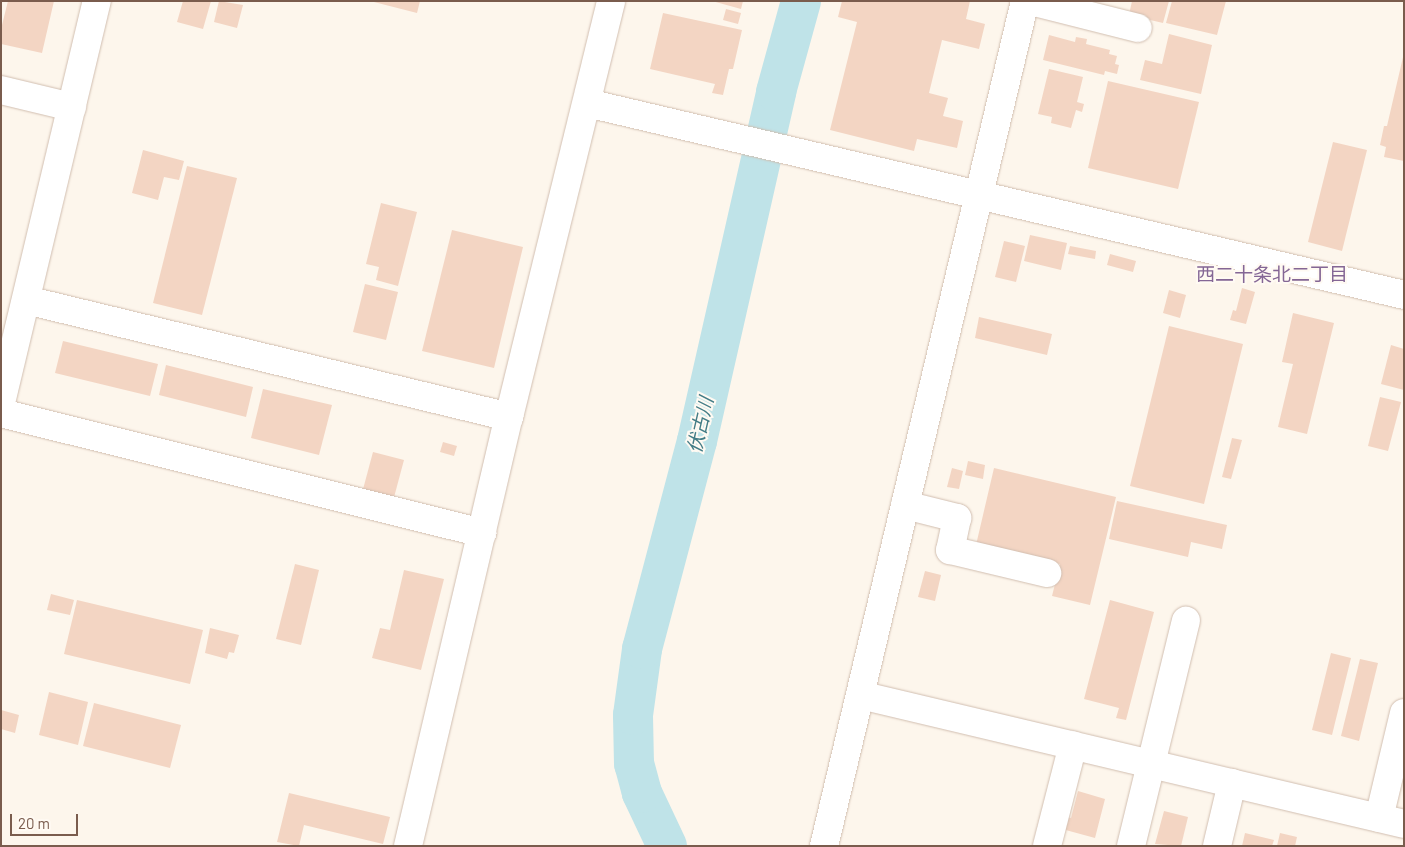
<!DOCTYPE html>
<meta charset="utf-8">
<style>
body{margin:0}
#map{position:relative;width:1405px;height:847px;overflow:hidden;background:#fdf6ec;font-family:Barlow,"Noto Sans JP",sans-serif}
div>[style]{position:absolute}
.river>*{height:40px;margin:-20px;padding:0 20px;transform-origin:20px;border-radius:20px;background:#bfe3e8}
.building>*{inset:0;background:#f3d5c3}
.roads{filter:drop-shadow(0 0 1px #d1beb0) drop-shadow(0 0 1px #d1beb0)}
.minor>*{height:28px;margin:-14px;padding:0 14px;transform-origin:14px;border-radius:14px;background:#fff}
span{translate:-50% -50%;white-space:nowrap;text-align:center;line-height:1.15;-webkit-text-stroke:4px #fffaf3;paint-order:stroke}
.neighbourhood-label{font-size:19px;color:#846695}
.water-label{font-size:19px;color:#437c86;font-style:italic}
.frame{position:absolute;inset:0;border:2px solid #7a5c4d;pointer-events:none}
.scale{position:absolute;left:10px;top:814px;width:68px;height:22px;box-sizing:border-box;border:2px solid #7a5c4d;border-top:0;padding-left:6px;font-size:15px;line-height:18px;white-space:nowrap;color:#7a5c4d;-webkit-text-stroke:4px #fffaf3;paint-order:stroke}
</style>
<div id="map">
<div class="river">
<i style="left:667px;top:846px;width:59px;rotate:-115.3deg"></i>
<i style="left:642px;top:793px;width:30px;rotate:-105deg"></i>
<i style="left:634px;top:764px;width:49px;rotate:-91.2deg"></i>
<i style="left:633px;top:715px;width:67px;rotate:-82.2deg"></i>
<i style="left:642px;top:649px;width:215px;rotate:-75.2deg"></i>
<i style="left:697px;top:441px;width:358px;rotate:-77.2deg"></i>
<i style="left:776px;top:92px;width:94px;rotate:-74.6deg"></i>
</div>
<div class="building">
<i style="clip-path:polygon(8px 1px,54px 1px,42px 53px,1px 44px,1px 29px)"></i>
<i style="clip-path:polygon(183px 1px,211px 1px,203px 29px,177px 22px)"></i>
<i style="clip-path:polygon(219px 1px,243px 5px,237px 28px,214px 22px)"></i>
<i style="clip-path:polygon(370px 1px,420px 1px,417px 13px)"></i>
<i style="clip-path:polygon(712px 1px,743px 1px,741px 9px)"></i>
<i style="clip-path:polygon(842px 1px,970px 1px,966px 19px,985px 24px,979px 49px,942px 40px,929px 93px,948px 98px,943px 116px,963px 121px,957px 148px,917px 139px,914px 151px,830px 130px,857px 22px,838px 17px)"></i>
<i style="clip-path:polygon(1132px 1px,1169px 1px,1163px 23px,1129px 15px)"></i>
<i style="clip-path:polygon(1172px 1px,1226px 1px,1217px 35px,1166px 23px)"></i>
<i style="clip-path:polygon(726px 9px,741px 13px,738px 24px,723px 20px)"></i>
<i style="clip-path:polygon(663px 13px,742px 30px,733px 69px,729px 69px,723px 95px,712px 93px,715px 84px,650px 69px)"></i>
<i style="clip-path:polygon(1169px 34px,1212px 45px,1201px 94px,1140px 80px,1145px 60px,1162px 64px)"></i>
<i style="clip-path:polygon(1049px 35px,1075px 42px,1076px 37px,1087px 39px,1086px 44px,1110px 50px,1109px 54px,1117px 56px,1115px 64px,1119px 65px,1117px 74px,1105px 71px,1104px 75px,1043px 60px)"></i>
<i style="clip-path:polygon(1403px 57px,1404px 57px,1404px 161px,1384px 157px,1386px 147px,1380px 145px,1384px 126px,1387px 126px)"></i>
<i style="clip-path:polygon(1049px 69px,1083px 77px,1077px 102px,1084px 104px,1082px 112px,1076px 110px,1071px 128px,1051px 123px,1052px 117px,1038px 114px)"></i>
<i style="clip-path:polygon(1108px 81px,1199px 102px,1178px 189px,1088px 168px)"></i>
<i style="clip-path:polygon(1333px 142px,1367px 150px,1342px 251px,1308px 242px)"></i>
<i style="clip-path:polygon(143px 150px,184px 161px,179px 180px,164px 177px,158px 200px,132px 193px)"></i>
<i style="clip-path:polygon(187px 166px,237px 178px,202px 315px,153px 303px)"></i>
<i style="clip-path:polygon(381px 203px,417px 212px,398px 286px,376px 280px,379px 267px,366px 264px)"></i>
<i style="clip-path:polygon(452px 230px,523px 247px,494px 368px,422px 351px)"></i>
<i style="clip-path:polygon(1030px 235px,1067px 243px,1061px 270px,1024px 261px)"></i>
<i style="clip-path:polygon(1004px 241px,1025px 246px,1016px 282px,995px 277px)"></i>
<i style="clip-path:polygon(1070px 246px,1096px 251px,1095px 259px,1068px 254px)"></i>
<i style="clip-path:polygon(1110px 254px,1136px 261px,1133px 272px,1107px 265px)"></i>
<i style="clip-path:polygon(365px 284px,398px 292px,386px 340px,353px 332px)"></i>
<i style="clip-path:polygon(1242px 288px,1255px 292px,1246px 324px,1230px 320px,1233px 310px,1236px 311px)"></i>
<i style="clip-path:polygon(1169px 290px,1186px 295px,1180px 318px,1163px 313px)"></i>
<i style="clip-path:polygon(1293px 313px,1334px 323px,1307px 434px,1278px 427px,1293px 364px,1282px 362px)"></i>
<i style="clip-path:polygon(979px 317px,1052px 334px,1047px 355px,975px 338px)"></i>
<i style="clip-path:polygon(1169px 326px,1243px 344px,1204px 504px,1130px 486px)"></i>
<i style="clip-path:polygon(63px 341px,158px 364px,150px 396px,55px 373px)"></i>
<i style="clip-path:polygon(1391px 345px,1404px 349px,1404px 390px,1381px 384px)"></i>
<i style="clip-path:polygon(166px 365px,253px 387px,246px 417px,159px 395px)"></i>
<i style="clip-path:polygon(263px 389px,332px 405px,319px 455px,251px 438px)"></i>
<i style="clip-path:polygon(1380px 397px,1401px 402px,1388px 451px,1368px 446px)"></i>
<i style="clip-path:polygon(1232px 438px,1242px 440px,1231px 479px,1222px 477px)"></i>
<i style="clip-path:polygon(443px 442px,457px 446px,454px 456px,440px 452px)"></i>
<i style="clip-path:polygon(373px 452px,404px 460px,393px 501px,362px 493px)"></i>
<i style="clip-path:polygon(968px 461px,985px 465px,983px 479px,965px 475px)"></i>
<i style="clip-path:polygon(952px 468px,963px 471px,959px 489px,947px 487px)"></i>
<i style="clip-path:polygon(994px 468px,1116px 497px,1090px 605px,1052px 596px,1060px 564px,976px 545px)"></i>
<i style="clip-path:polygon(1117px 501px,1227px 525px,1222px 549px,1191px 542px,1188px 557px,1109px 539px)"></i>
<i style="clip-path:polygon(295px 564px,319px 570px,301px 645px,276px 639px)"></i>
<i style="clip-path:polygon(404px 570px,444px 579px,421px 670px,372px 658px,380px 628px,390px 630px)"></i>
<i style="clip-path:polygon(925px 571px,941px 575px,935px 601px,918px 597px)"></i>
<i style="clip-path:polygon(51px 594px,74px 600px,70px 615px,47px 610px)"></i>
<i style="clip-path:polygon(77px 600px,203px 630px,190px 684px,64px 654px)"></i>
<i style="clip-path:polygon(1110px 600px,1154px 612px,1126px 720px,1116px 718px,1119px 708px,1084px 699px)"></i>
<i style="clip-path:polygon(210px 628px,239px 635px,234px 653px,229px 652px,227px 659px,205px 653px)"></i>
<i style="clip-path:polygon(1331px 653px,1351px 658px,1332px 735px,1312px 730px)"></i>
<i style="clip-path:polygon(1360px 659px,1378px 663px,1359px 741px,1341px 736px)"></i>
<i style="clip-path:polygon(49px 692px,88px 702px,78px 745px,39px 735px)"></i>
<i style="clip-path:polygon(94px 703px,181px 725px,170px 768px,83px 746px)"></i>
<i style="clip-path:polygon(1px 710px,19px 715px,15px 733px,1px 729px)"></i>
<i style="clip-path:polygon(1078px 791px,1105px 799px,1095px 838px,1062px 829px,1066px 817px,1071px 818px)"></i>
<i style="clip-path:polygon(289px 793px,390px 817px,383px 844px,304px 825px,299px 846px,277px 842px)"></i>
<i style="clip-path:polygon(1164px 811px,1188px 817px,1181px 846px,1155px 844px)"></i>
<i style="clip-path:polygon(1245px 833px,1274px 840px,1272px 846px,1242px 846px)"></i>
<i style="clip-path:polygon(1280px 833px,1297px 837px,1295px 846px,1277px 846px)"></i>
</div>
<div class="roads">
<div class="minor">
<i style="left:1031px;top:1px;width:110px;rotate:14.2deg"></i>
<i style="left:1px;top:90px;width:73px;rotate:13.5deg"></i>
<i style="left:587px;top:103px;width:839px;rotate:13.22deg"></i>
<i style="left:26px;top:300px;width:497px;rotate:13.6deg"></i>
<i style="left:1px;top:403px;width:413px;rotate:-76.6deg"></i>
<i style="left:1px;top:413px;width:496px;rotate:14deg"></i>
<i style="left:905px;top:505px;width:54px;rotate:14deg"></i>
<i style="left:957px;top:518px;width:33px;rotate:102deg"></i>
<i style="left:950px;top:550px;width:100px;rotate:13.3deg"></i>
<i style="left:860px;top:695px;width:559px;rotate:13.34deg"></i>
<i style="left:1379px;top:818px;width:108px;rotate:-76.6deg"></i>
<i style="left:408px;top:846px;width:441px;rotate:-76.8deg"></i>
<i style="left:509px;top:417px;width:428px;rotate:-76.2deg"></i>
<i style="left:824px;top:846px;width:869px;rotate:-76.62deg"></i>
<i style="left:1047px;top:846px;width:104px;rotate:-75.6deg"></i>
<i style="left:1131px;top:846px;width:232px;rotate:-76.3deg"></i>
<i style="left:1217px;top:846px;width:65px;rotate:-76.6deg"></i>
</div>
</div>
<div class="neighbourhood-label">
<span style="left:1272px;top:274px">西二十条北二丁目</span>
</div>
<div class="water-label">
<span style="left:700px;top:425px;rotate:-77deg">伏古川</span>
</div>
<div class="frame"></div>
<div class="scale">20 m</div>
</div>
